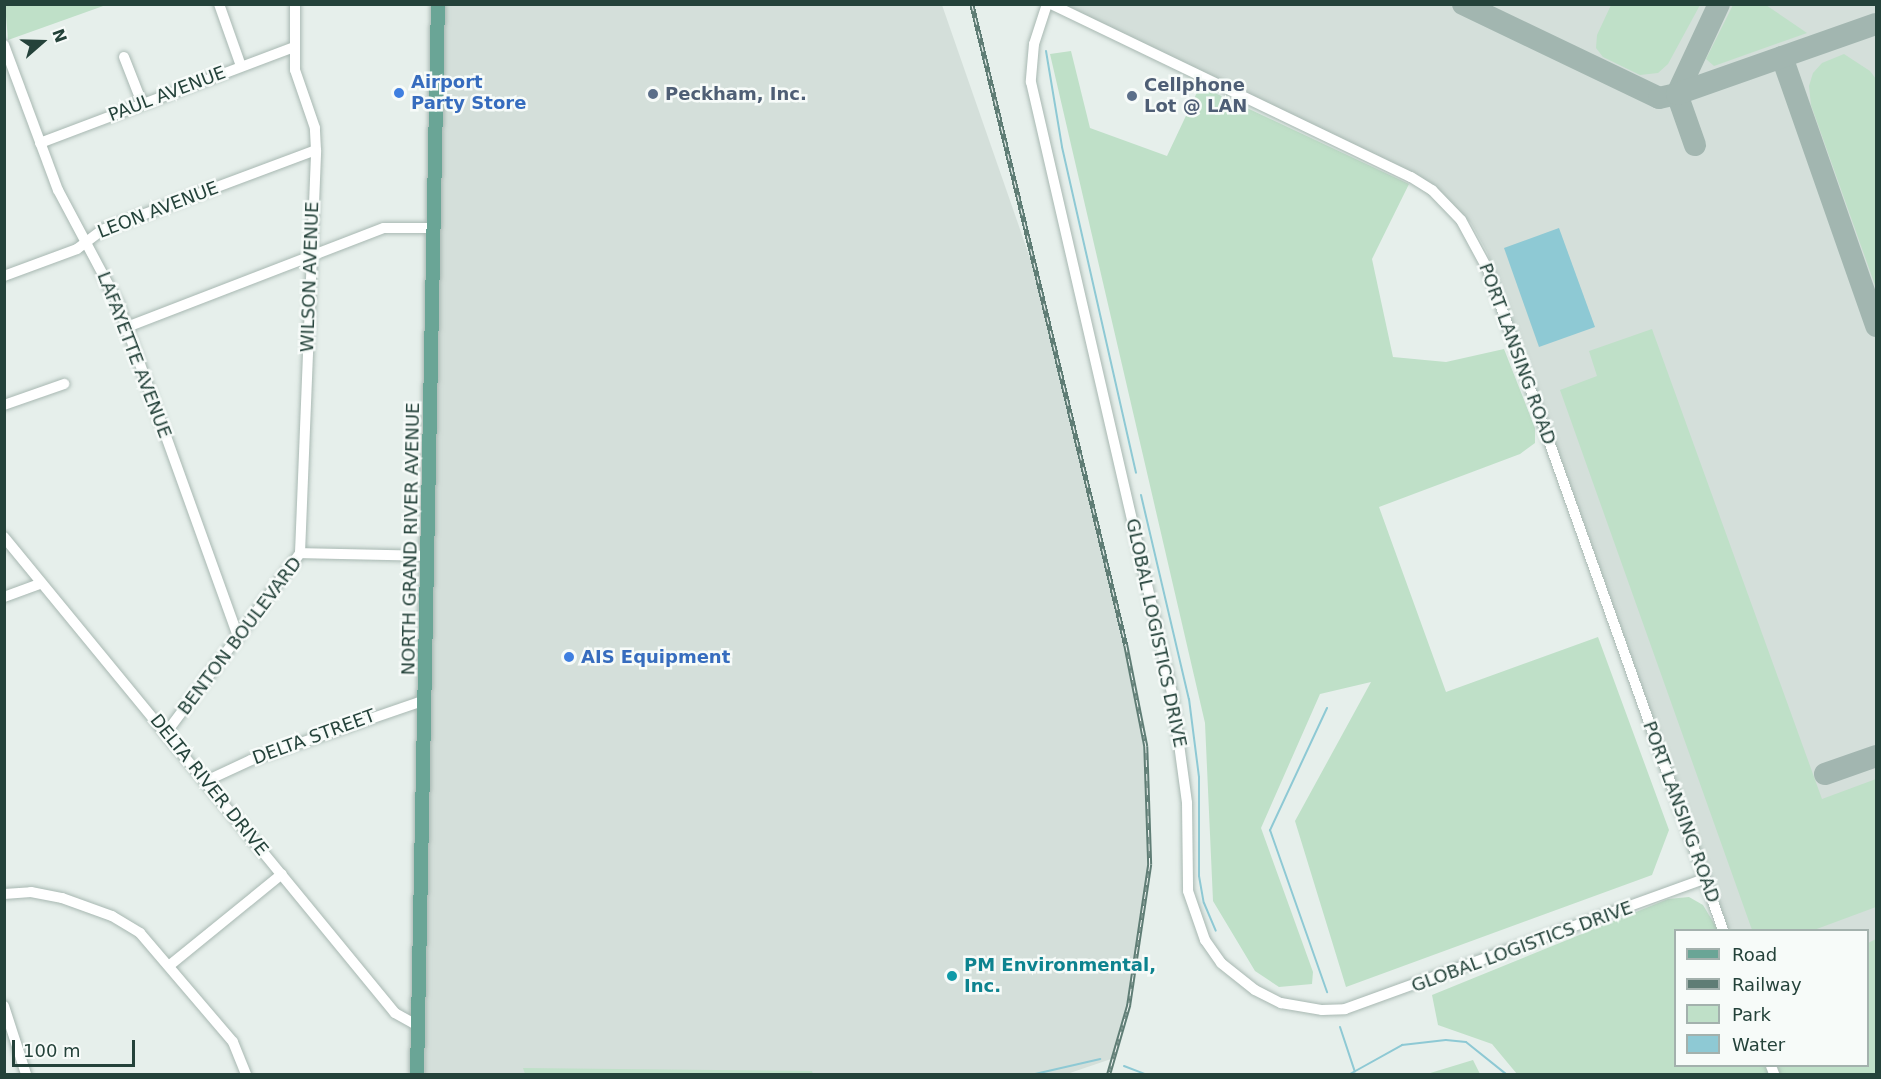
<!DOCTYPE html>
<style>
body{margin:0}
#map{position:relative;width:1881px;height:1079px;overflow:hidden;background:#e6efeb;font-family:"DejaVu Sans",sans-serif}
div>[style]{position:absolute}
.built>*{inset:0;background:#d4dfda}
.green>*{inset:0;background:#bfe0c8}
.water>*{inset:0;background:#8ec9d4}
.stream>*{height:2px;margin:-1px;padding:0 1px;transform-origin:1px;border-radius:1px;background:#8ec9d4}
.taxiway>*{height:22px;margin:-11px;padding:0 11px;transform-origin:11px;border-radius:11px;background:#a2b6b0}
.roads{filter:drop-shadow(0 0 2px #a8b8b2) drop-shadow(0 0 2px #a8b8b2)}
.minor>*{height:10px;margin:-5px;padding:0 5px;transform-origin:5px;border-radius:5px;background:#fff}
.major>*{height:14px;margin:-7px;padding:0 7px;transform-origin:7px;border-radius:7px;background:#6aa596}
.rail>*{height:4.5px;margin-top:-2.25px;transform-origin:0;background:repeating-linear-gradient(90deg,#f7fbf9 0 7px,#5f7d75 0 14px);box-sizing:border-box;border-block:2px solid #5f7d75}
.dots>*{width:16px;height:16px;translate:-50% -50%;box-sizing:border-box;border:3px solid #f7fbf9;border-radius:50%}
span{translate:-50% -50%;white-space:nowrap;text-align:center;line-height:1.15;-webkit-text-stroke:5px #f7fbf9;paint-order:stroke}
.shop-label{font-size:18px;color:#366cbe;font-weight:700}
.left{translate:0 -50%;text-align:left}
.service-label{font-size:18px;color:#4e5e75;font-weight:700}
.street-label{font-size:18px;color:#24423a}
.culture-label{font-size:18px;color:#0d838f;font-weight:700}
.frame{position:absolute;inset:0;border:6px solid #24423a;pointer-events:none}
.legend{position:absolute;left:1674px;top:929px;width:195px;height:138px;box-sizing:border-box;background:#f7fbf9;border:2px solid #a3b1ad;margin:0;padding:8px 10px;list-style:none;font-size:18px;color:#24423a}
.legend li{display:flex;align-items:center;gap:12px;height:30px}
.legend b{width:30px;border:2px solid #a3b1ad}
.north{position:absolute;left:12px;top:12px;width:60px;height:60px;-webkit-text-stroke:4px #f7fbf9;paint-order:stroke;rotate:70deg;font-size:16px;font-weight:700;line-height:24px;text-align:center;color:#24423a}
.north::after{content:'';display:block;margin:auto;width:21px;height:27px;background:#24423a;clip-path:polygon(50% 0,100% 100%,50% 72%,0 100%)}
.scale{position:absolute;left:12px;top:1040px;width:123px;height:27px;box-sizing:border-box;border:3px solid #24423a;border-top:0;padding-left:8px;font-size:18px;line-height:21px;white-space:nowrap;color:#24423a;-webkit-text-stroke:4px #f7fbf9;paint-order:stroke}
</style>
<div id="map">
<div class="built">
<i style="clip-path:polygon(438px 5px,942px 5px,1039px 284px,1126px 645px,1146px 746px,1150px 864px,1136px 968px,1114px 1058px,1067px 1074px,425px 1074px)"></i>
<i style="clip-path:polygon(1060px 5px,1876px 5px,1876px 1074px,1780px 1074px,1777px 1066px,1868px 1066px,1868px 930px,1728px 930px,1487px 252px,1471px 223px,1431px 184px)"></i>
</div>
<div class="green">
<i style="clip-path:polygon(5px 4px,106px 4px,106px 5px,8px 40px)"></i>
<i style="clip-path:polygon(1611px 5px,1611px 4px,1700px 5px,1668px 64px,1658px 73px,1640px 75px,1603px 57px,1596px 48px,1597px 35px)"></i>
<i style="clip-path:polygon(1733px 5px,1766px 5px,1807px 33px,1714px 66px,1706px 59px)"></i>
<i style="clip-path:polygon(1071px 51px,1090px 128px,1167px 156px,1200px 86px,1409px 184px,1372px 259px,1393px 357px,1446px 362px,1504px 349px,1535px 428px,1535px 443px,1520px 454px,1379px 507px,1446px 692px,1598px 637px,1669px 830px,1652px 875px,1346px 987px,1295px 821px,1371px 682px,1320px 694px,1261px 828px,1313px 972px,1312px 984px,1279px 987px,1255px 971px,1213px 901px,1205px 723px,1050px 54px)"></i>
<i style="clip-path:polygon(1844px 54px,1870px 71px,1876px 79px,1876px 288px,1811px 105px,1809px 86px,1813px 73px,1822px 63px)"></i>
<i style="clip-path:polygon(1652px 329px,1822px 799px,1876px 779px,1876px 907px,1814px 930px,1752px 930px,1560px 390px,1597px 376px,1589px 351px)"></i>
<i style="clip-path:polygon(1689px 897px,1703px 905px,1718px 930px,1676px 930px,1676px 1066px,1766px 1066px,1769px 1074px,1517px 1074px,1492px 1044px,1438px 1025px,1432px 995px,1668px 899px)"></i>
<i style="clip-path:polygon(1876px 939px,1876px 1074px,1780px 1074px,1777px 1066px,1868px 1066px,1868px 943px)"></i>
<i style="clip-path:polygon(1473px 1060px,1480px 1074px,1427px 1074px)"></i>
<i style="clip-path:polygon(523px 1068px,812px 1071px,813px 1074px,525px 1074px)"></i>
</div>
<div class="water">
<i style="clip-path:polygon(1559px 228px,1595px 327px,1539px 347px,1504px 248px)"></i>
</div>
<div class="stream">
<i style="left:1046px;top:51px;width:97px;rotate:80.5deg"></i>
<i style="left:1062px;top:147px;width:334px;rotate:77.2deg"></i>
<i style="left:1141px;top:495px;width:210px;rotate:76.8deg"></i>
<i style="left:1189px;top:699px;width:79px;rotate:82.7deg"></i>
<i style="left:1199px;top:777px;width:99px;rotate:90deg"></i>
<i style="left:1199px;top:876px;width:27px;rotate:80deg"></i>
<i style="left:1204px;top:903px;width:30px;rotate:67deg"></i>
<i style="left:1327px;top:708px;width:135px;rotate:115deg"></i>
<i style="left:1270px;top:830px;width:172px;rotate:70.6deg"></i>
<i style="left:1340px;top:1027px;width:47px;rotate:71.6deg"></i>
<i style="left:1124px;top:1066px;width:22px;rotate:21deg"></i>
<i style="left:1035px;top:1074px;width:67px;rotate:-13deg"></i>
<i style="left:1350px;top:1074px;width:60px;rotate:-29.1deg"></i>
<i style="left:1402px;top:1045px;width:44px;rotate:-6.5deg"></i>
<i style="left:1446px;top:1040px;width:20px;rotate:6deg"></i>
<i style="left:1466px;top:1042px;width:51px;rotate:38.7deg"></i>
</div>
<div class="taxiway">
<i style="left:1463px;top:4px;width:217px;rotate:25.6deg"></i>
<i style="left:1659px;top:98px;width:18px;rotate:-13deg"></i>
<i style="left:1677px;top:94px;width:99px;rotate:-65deg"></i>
<i style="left:1782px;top:57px;width:285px;rotate:70.7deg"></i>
<i style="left:1695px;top:145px;width:54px;rotate:-109.4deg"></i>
<i style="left:1677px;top:94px;width:211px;rotate:-19.4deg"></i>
<i style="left:1825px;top:774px;width:54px;rotate:-19.4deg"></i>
</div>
<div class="roads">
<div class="minor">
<i style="left:219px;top:4px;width:66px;rotate:70.5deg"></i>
<i style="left:1047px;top:4px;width:42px;rotate:108deg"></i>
<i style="left:1034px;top:44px;width:38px;rotate:95deg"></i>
<i style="left:1031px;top:82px;width:627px;rotate:77.01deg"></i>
<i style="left:1172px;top:693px;width:111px;rotate:82.2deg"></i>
<i style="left:1187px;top:803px;width:88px;rotate:89.3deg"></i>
<i style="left:1188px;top:891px;width:52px;rotate:70.9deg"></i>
<i style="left:1205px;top:940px;width:28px;rotate:55deg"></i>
<i style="left:1221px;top:963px;width:43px;rotate:38.5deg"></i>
<i style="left:1255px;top:990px;width:29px;rotate:27deg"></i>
<i style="left:1281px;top:1003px;width:42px;rotate:9.7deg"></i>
<i style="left:1322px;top:1010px;width:23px;rotate:-2deg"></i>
<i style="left:1345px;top:1009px;width:383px;rotate:-19.9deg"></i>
<i style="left:1051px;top:4px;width:399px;rotate:25.7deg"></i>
<i style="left:1411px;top:177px;width:25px;rotate:32deg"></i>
<i style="left:1432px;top:190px;width:42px;rotate:46deg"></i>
<i style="left:1461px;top:220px;width:57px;rotate:61.6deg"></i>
<i style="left:1488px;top:270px;width:701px;rotate:70.4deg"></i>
<i style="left:4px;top:45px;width:155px;rotate:69.6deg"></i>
<i style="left:58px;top:190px;width:128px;rotate:62deg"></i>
<i style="left:118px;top:303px;width:355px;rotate:70.2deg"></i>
<i style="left:124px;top:57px;width:49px;rotate:68.6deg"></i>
<i style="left:40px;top:143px;width:272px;rotate:-20.7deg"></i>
<i style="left:4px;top:276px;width:78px;rotate:-20.3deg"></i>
<i style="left:77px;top:249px;width:31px;rotate:-37deg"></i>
<i style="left:102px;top:230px;width:228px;rotate:-20.5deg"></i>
<i style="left:127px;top:327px;width:275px;rotate:-21.1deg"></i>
<i style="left:384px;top:228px;width:51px"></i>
<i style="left:4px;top:405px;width:64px;rotate:-19.3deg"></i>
<i style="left:4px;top:537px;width:616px;rotate:50.6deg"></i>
<i style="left:395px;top:1013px;width:26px;rotate:29deg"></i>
<i style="left:300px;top:553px;width:128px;rotate:1.3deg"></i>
<i style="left:4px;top:597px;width:40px;rotate:-20.2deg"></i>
<i style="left:166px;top:733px;width:224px;rotate:-53.3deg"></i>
<i style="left:300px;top:553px;width:403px;rotate:-87.7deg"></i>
<i style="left:316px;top:150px;width:22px;rotate:-93deg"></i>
<i style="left:315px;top:128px;width:61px;rotate:-109deg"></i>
<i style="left:295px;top:70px;width:66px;rotate:-90deg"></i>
<i style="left:206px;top:781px;width:50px;rotate:-25deg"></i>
<i style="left:251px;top:760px;width:184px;rotate:-19deg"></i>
<i style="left:4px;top:894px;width:27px;rotate:-4deg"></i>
<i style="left:31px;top:892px;width:32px;rotate:11deg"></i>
<i style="left:62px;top:898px;width:53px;rotate:19.8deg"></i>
<i style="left:112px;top:916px;width:33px;rotate:31deg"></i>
<i style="left:140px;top:933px;width:143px;rotate:49.5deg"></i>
<i style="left:233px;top:1042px;width:35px;rotate:68deg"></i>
<i style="left:170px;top:965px;width:144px;rotate:-39.1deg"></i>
<i style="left:4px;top:1006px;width:71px;rotate:72.1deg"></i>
<i style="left:1771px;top:1066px;width:9px;rotate:69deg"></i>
</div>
<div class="major">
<i style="left:417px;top:1074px;width:1070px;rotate:-88.88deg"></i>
</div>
</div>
<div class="rail">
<i style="left:972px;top:4px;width:659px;rotate:76.49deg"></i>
<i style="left:1126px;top:645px;width:103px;rotate:78.8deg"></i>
<i style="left:1146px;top:746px;width:118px;rotate:88.1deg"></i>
<i style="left:1150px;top:864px;width:143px;rotate:98.5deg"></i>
<i style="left:1129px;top:1005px;width:72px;rotate:106.2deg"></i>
</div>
<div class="dots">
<i style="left:399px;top:93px;background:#3f7fe0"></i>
<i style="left:653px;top:94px;background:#5c6f8a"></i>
<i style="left:1132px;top:96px;background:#5c6f8a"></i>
<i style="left:569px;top:657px;background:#3f7fe0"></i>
<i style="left:952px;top:976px;background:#0f9aa8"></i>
</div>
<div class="shop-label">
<span class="left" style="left:411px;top:93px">Airport<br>Party Store</span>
<span class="left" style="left:581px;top:657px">AIS Equipment</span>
</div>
<div class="service-label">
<span class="left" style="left:1144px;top:96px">Cellphone<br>Lot @ LAN</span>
<span class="left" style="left:665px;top:94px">Peckham, Inc.</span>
</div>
<div class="street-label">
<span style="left:167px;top:94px;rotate:-21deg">PAUL AVENUE</span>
<span style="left:158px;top:210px;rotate:-21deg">LEON AVENUE</span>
<span style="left:310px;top:277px;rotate:-88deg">WILSON AVENUE</span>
<span style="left:1517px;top:354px;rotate:70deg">PORT LANSING ROAD</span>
<span style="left:134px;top:355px;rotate:69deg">LAFAYETTE AVENUE</span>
<span style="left:411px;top:539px;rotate:-89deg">NORTH GRAND RIVER AVENUE</span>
<span style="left:1156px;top:633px;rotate:78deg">GLOBAL LOGISTICS DRIVE</span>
<span style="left:240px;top:636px;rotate:-53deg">BENTON BOULEVARD</span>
<span style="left:314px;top:737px;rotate:-20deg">DELTA STREET</span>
<span style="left:209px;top:785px;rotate:51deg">DELTA RIVER DRIVE</span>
<span style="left:1681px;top:812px;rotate:70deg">PORT LANSING ROAD</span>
<span style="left:1522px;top:947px;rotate:-20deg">GLOBAL LOGISTICS DRIVE</span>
</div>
<div class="culture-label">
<span class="left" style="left:964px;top:976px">PM Environmental,<br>Inc.</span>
</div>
<div class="frame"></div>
<ul class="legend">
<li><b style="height:8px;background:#6aa596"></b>Road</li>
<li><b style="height:8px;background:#5f7d75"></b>Railway</li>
<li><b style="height:16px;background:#bfe0c8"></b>Park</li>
<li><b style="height:16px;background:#8ec9d4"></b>Water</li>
</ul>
<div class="north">N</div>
<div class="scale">100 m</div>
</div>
